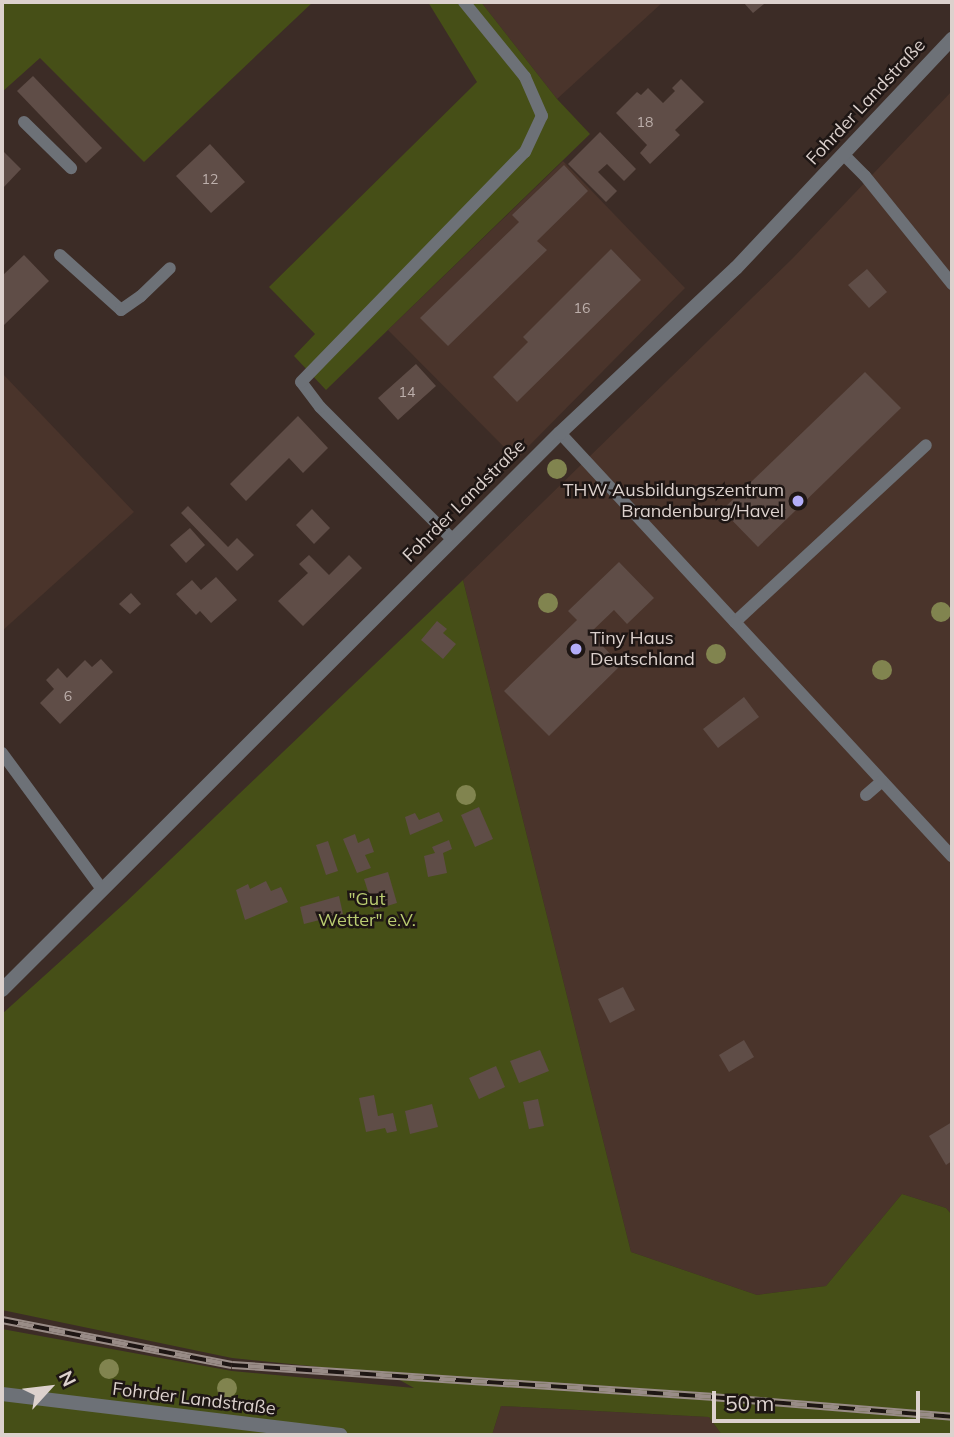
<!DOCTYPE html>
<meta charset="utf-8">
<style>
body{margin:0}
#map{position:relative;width:954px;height:1437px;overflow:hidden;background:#3c2c26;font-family:Mulish,sans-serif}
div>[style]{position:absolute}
.built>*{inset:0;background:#4a342b}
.green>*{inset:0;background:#464f17}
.building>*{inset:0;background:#5f4d47}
.service>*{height:12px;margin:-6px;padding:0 6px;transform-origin:6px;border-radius:6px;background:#6d7177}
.minor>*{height:14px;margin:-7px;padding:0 7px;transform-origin:7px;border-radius:7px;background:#6d7177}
.rail>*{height:8px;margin-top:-4px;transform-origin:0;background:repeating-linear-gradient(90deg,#1e1614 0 16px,#998c87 0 32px);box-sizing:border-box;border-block:2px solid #998c87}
.trees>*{width:20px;height:20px;margin:-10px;border-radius:50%;background:#81844f}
.dots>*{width:19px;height:19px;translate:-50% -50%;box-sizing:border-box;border:4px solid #1e1614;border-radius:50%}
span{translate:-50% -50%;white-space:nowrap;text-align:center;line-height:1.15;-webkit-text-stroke:5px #1e1614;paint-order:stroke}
.number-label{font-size:14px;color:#bdb0ac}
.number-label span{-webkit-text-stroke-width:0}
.street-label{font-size:18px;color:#dcd1cd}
.poi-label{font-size:18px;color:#dcd1cd}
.right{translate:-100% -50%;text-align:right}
.left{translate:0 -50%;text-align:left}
.park-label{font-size:18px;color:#bacc71}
.frame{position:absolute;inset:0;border:4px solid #dcd1cd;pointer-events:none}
.north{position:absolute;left:14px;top:1353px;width:70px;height:70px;-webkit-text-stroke:5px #1e1614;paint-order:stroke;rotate:63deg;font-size:19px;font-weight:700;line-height:28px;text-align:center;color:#dcd1cd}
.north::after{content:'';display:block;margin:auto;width:24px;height:32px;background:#dcd1cd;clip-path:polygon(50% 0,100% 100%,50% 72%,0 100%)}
.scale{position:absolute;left:712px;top:1391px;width:208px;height:32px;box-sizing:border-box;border:4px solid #dcd1cd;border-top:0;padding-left:9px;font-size:21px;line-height:24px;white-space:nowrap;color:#dcd1cd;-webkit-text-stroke:5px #1e1614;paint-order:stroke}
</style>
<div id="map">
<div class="built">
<i style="clip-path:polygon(481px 2px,663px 2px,557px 99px)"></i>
<i style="clip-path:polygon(952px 91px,952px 1215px,946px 1208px,902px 1194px,826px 1286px,757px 1295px,631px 1252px,463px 580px,793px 258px)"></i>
<i style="clip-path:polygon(563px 161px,685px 288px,516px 459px,388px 330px)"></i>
<i style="clip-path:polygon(2px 373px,134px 512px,2px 631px)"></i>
<i style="clip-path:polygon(501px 1406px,709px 1417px,722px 1435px,492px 1435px)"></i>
</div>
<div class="green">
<i style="clip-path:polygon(2px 2px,313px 2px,144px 162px,40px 58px,2px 92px)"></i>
<i style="clip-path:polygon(428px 2px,481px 2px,557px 99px,590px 134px,326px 390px,294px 356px,315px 334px,269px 287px,477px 82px)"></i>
<i style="clip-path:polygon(463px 580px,631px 1252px,757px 1295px,826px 1286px,902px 1194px,946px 1208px,952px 1215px,952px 1435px,722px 1435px,709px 1417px,501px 1406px,492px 1435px,2px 1435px,2px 1329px,232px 1371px,414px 1388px,389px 1374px,232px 1358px,2px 1310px,2px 1014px,126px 902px)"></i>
</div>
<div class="building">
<i style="clip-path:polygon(743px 2px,762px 2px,764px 4px,753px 13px)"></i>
<i style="clip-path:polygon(33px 76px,102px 148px,86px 163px,17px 91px)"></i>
<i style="clip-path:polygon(681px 79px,704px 102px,675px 130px,680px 135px,650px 164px,640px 153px,647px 145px,616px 113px,637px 92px,641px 95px,648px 88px,663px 103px,675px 91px,672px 88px)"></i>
<i style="clip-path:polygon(600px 132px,636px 169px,624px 181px,607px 164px,598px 172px,617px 191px,606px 202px,568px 164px)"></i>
<i style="clip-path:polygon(210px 144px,245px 182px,211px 213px,176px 176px)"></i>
<i style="clip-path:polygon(2px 150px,21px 169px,2px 189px)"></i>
<i style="clip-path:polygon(564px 165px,588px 191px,537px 241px,547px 250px,448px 346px,420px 318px,519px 222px,512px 215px)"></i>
<i style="clip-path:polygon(611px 249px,641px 280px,517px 402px,493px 377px,528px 342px,523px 337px)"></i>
<i style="clip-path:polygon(24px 255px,49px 281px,2px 327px,2px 276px)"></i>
<i style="clip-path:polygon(867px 269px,887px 292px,869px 308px,848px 285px)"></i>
<i style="clip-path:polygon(416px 364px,436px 386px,398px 420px,378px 398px)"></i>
<i style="clip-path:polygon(865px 372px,901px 408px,758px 547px,722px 510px)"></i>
<i style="clip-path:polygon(298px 416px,328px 448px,303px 473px,289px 458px,246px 501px,230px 484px)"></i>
<i style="clip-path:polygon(188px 506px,228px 547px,237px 538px,254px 555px,237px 571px,181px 513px)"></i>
<i style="clip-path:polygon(312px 509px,330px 528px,314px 544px,296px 525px)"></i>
<i style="clip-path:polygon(190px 528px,205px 545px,186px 563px,170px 545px)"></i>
<i style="clip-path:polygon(309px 555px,329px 575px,349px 555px,362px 568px,303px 626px,278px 601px,308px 573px,299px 564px)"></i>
<i style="clip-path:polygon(619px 562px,654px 598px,627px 624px,614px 610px,590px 633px,621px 665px,549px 736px,504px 691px,577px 620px,568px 611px)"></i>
<i style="clip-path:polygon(216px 577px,237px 600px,211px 623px,200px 611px,196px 615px,176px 594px,192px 580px,201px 590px)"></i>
<i style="clip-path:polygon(131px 593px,141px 604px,130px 614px,119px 604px)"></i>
<i style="clip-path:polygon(437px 621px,447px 629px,443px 633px,456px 644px,443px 659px,421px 640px)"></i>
<i style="clip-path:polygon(101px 659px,113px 672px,60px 724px,40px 703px,54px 689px,46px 680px,58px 668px,67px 678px,85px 660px,92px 667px)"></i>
<i style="clip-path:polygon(744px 697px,759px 717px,718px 748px,703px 729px)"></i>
<i style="clip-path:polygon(479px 807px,493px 839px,475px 847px,461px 815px)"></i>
<i style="clip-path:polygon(439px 812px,443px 821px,410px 835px,405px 817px,415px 813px,419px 820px)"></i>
<i style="clip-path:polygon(355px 834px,358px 843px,369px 838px,374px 852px,365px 855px,371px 868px,357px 873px,343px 839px)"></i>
<i style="clip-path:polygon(449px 840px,452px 849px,443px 853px,447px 873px,428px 877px,424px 856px,435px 853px,432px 847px)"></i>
<i style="clip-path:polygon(328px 841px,338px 871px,326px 875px,316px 845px)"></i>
<i style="clip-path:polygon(388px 872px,397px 903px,374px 910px,364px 879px)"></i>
<i style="clip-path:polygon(266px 881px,271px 891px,281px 887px,288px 902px,245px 920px,236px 890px,248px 884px,250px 889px)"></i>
<i style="clip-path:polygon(339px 896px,343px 914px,304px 924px,300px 907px)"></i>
<i style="clip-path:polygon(623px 987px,635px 1010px,610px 1023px,598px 999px)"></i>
<i style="clip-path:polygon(744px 1040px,754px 1057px,729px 1072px,719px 1055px)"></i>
<i style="clip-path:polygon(540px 1050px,549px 1071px,519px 1083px,510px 1061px)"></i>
<i style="clip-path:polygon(496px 1066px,505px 1087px,479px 1099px,469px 1078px)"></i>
<i style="clip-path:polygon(374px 1095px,378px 1116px,393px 1113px,397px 1131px,387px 1133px,385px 1128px,366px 1132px,359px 1098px)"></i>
<i style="clip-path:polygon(538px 1099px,544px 1126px,529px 1129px,523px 1102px)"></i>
<i style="clip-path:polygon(432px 1104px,438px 1127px,410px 1134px,405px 1111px)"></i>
<i style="clip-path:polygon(952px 1122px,952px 1161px,946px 1165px,929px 1136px)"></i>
</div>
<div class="service">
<i style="left:24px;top:122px;width:66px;rotate:44.4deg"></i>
<i style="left:843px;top:154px;width:31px;rotate:45deg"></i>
<i style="left:865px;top:176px;width:139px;rotate:51.1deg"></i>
<i style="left:60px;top:255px;width:82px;rotate:42deg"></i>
<i style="left:121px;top:310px;width:24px;rotate:-35deg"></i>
<i style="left:141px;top:296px;width:40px;rotate:-44deg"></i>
<i style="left:560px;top:433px;width:258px;rotate:47.2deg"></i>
<i style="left:735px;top:622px;width:260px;rotate:-42.8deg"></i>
<i style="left:453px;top:540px;width:188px;rotate:-135deg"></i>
<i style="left:320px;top:407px;width:31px;rotate:-127deg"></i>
<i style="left:301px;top:382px;width:321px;rotate:-45.8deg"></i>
<i style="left:525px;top:152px;width:40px;rotate:-65deg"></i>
<i style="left:542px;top:116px;width:43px;rotate:-113.6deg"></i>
<i style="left:525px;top:77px;width:97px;rotate:-129.1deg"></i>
<i style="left:735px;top:622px;width:319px;rotate:47.2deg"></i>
<i style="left:2px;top:753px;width:167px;rotate:53.7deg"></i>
<i style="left:866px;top:795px;width:21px;rotate:-41deg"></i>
</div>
<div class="minor">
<i style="left:2px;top:990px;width:788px;rotate:-44.95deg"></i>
<i style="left:560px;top:433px;width:241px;rotate:-43.2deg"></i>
<i style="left:736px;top:268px;width:315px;rotate:-46.7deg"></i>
<i style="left:2px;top:1394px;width:341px;rotate:6.9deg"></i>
</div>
<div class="rail">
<i style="left:2px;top:1320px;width:234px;rotate:11.1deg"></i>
<i style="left:232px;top:1365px;width:480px;rotate:3.8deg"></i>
<i style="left:711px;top:1397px;width:242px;rotate:4.7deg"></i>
</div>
<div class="trees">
<i style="left:557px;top:469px"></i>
<i style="left:548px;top:603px"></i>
<i style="left:941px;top:612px"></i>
<i style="left:716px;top:654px"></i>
<i style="left:882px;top:670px"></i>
<i style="left:466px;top:795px"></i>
<i style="left:109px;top:1369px"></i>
<i style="left:227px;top:1388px"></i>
</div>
<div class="dots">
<i style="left:798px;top:501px;background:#b3adf9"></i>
<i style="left:576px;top:649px;background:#b3adf9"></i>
</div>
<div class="number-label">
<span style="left:645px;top:122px">18</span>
<span style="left:210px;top:179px">12</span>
<span style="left:582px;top:308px">16</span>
<span style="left:407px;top:392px">14</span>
<span style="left:68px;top:696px">6</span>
</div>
<div class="street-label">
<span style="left:866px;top:102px;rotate:-47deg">Fohrder Landstraße</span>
<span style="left:464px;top:501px;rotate:-45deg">Fohrder Landstraße</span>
<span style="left:194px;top:1399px;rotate:7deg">Fohrder Landstraße</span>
</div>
<div class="poi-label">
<span class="right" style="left:784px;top:501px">THW Ausbildungszentrum<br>Brandenburg/Havel</span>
<span class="left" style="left:590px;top:649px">Tiny Haus<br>Deutschland</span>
</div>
<div class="park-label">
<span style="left:367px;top:910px">"Gut<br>Wetter" e.V.</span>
</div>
<div class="frame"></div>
<div class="north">N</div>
<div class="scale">50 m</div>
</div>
